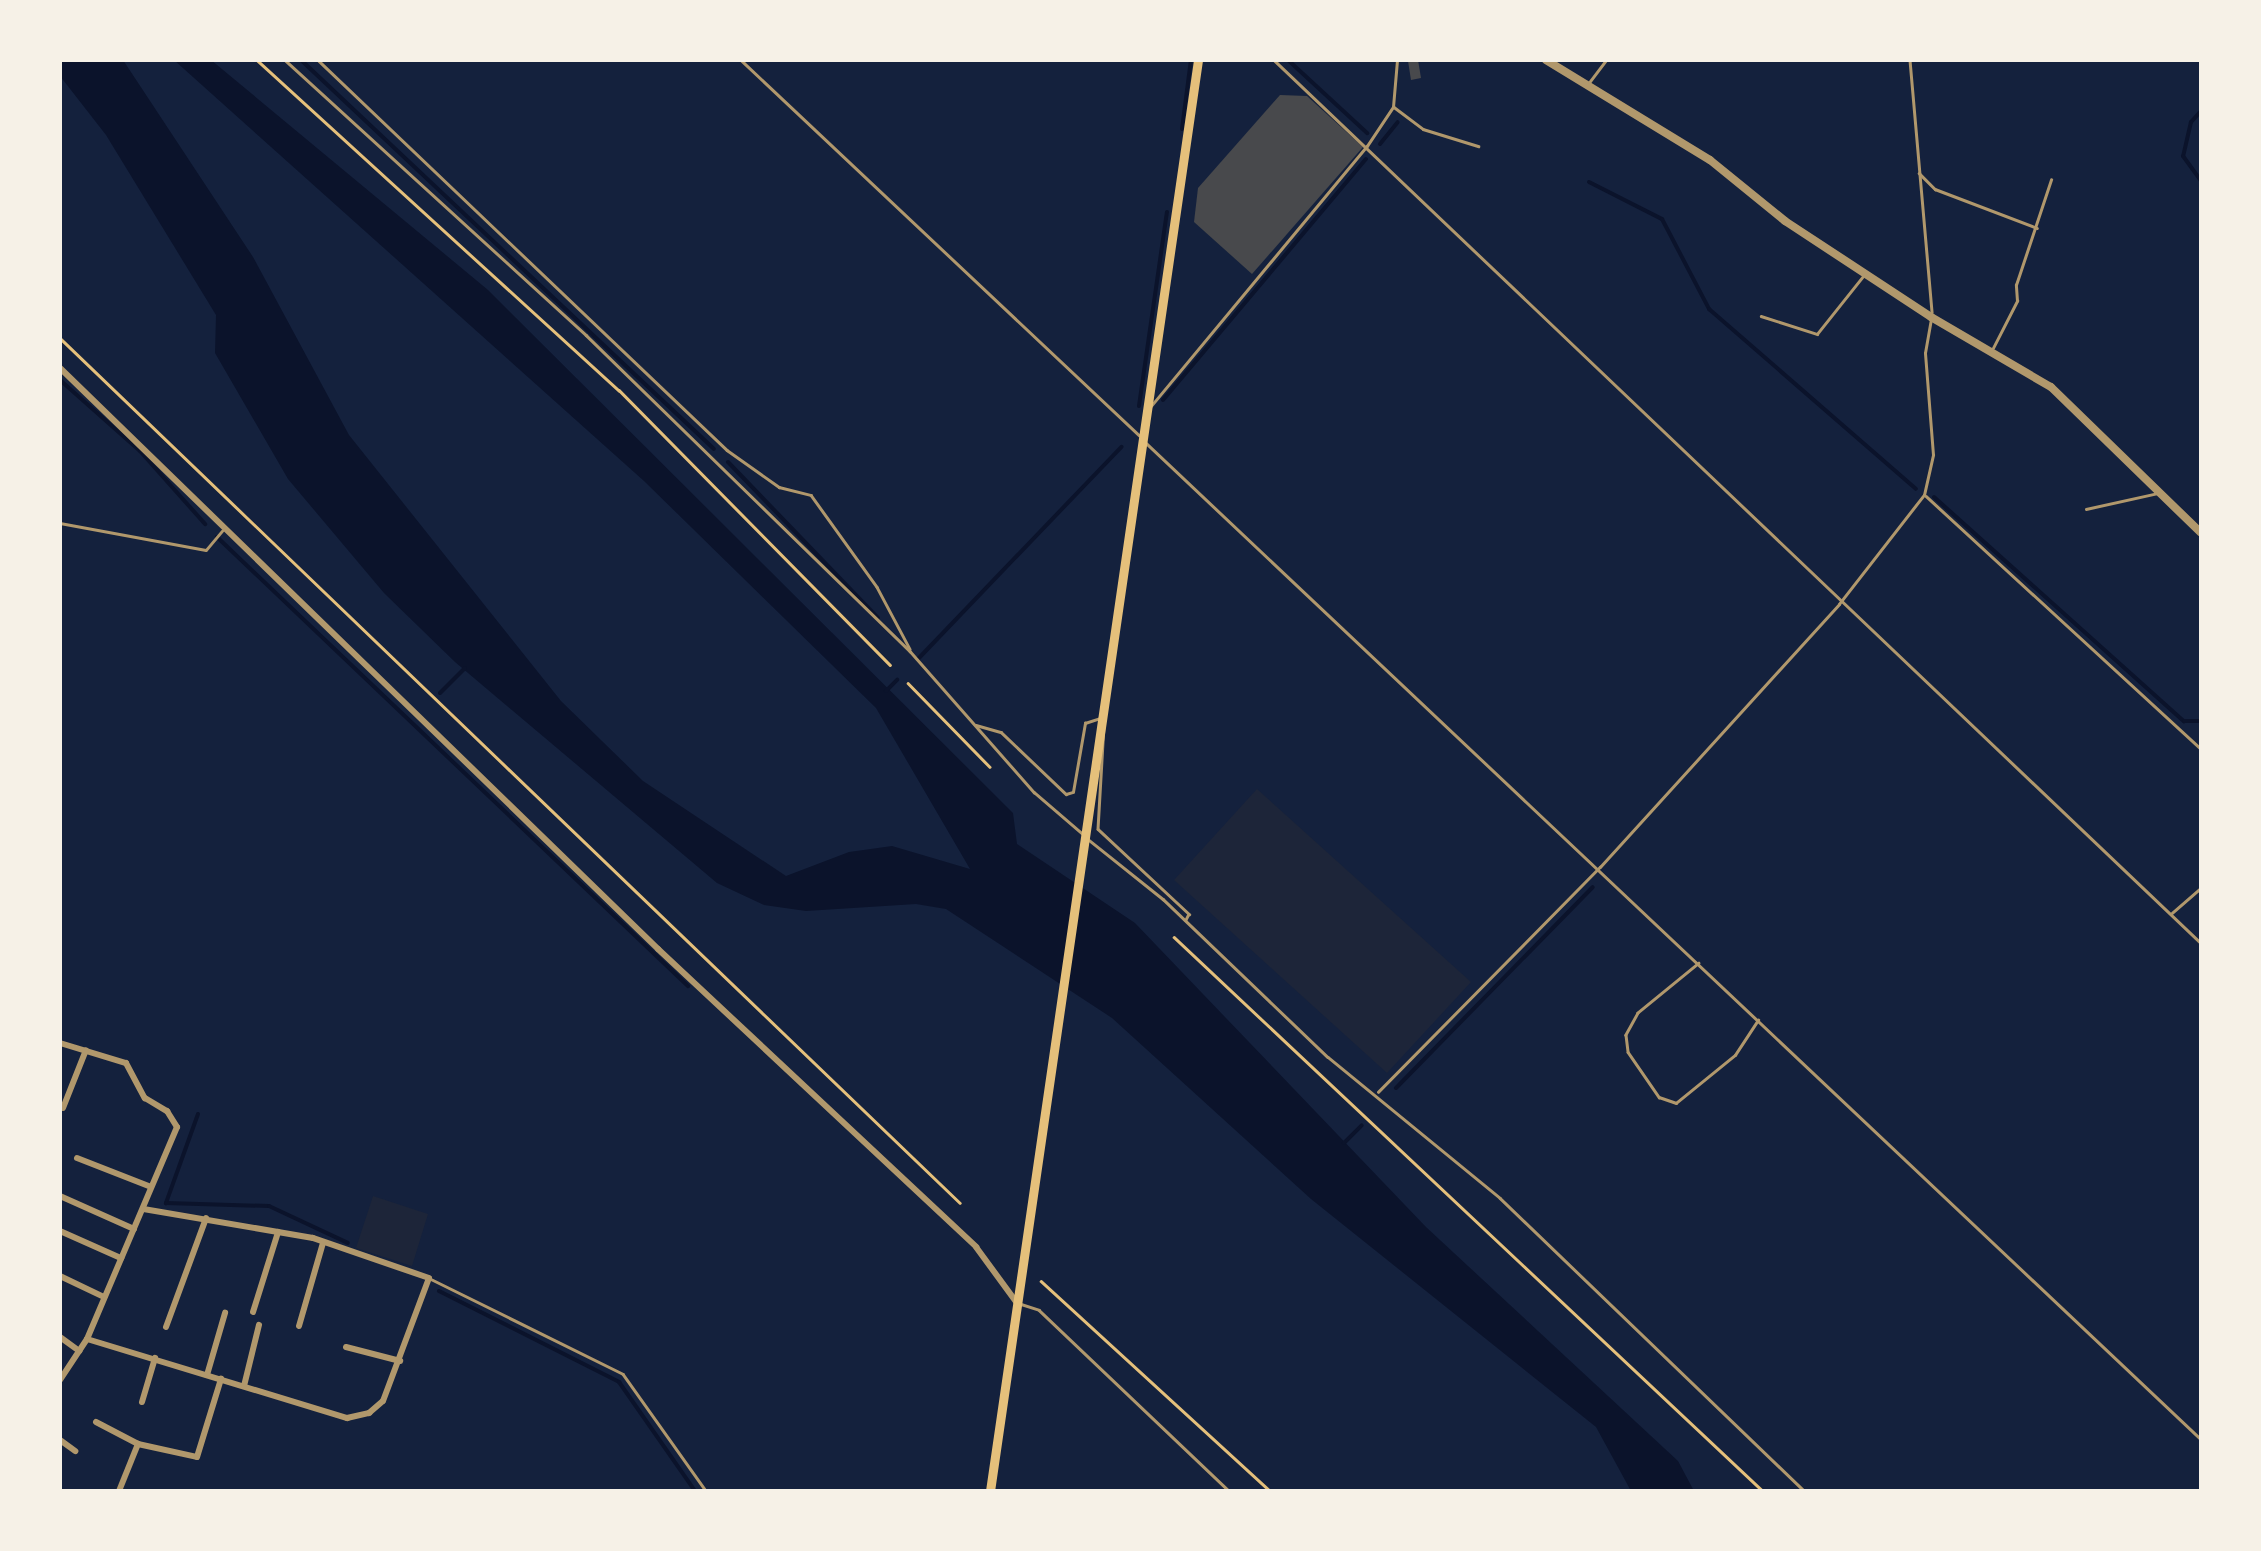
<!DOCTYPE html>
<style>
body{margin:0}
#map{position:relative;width:2261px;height:1551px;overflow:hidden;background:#14213d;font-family:"Public Sans",sans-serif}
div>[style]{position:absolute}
.green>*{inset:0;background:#1d2539}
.water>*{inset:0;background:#0b132b}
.stream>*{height:4px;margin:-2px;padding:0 2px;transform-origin:2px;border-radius:2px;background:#0b132b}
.building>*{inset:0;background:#48494c}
.path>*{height:2.5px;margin:-1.25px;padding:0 1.25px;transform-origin:1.25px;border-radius:1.25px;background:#e5c07b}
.service>*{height:2.5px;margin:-1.25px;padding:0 1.25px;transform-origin:1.25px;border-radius:1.25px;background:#b1986c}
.minor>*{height:6px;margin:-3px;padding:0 3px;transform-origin:3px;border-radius:3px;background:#b1986c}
.tertiary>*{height:8px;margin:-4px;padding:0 4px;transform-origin:4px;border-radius:4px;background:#b1986c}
.secondary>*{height:9px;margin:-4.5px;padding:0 4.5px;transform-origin:4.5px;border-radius:4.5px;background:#e5c07b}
span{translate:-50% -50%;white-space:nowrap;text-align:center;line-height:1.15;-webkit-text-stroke:8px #f6f1e7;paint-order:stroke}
.frame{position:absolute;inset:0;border:62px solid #f6f1e7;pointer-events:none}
</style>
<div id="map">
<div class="green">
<i style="clip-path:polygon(1257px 789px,1471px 982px,1387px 1073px,1174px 880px)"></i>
<i style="clip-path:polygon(373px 1196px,428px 1214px,412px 1266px,356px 1248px)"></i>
</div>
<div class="water">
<i style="clip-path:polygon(60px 60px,123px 60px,253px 257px,349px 435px,561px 701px,643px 781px,786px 876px,849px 852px,892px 846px,970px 869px,876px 708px,644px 481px,174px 60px,211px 60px,488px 290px,1013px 813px,1017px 844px,1135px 923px,1426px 1227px,1678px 1461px,1694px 1491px,1631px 1491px,1596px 1427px,1311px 1199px,1112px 1018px,946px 909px,916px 904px,806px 911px,764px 905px,717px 883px,455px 662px,384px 593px,288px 479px,215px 353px,216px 315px,106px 135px,60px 76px)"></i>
</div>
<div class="stream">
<i style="left:301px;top:60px;width:567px;rotate:43.29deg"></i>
<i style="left:1288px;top:60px;width:108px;rotate:42.7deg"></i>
<i style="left:2201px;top:111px;width:15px;rotate:132deg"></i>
<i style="left:2191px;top:122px;width:35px;rotate:103deg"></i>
<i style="left:2183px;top:156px;width:31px;rotate:54deg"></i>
<i style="left:1182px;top:129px;width:70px;rotate:-82.6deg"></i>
<i style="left:1380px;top:144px;width:28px;rotate:-51deg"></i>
<i style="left:1589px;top:182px;width:82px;rotate:26.9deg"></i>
<i style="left:1662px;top:219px;width:102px;rotate:62.4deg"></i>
<i style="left:1709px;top:309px;width:274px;rotate:41deg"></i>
<i style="left:60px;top:380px;width:107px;rotate:41.6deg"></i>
<i style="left:140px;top:451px;width:98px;rotate:48.3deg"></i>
<i style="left:1163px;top:400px;width:315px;rotate:-49.9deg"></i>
<i style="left:1139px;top:406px;width:196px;rotate:-81.8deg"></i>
<i style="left:728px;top:462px;width:216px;rotate:46.1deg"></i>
<i style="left:1934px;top:497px;width:336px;rotate:41.9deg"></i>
<i style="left:2184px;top:721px;width:17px"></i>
<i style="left:217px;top:537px;width:651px;rotate:43.63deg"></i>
<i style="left:918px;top:659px;width:294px;rotate:-46.2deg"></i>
<i style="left:886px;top:691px;width:16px;rotate:-45deg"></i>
<i style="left:440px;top:693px;width:35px;rotate:-45deg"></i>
<i style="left:1396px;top:1088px;width:281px;rotate:-45.6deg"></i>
<i style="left:198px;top:1114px;width:95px;rotate:109.8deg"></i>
<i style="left:166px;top:1203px;width:103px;rotate:1.7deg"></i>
<i style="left:269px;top:1206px;width:87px;rotate:25.1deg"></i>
<i style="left:1344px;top:1143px;width:25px;rotate:-45deg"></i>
<i style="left:439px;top:1291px;width:202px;rotate:26.8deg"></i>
<i style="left:619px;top:1382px;width:133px;rotate:55.1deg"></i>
</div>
<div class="building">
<i style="clip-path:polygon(1418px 60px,1421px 78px,1411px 80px,1408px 61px)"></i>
<i style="clip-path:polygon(1280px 95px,1307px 96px,1363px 147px,1252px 274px,1194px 222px,1198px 188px)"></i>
</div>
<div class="path">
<i style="left:257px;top:60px;width:490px;rotate:42.4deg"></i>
<i style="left:619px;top:390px;width:386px;rotate:45.4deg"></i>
<i style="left:60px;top:338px;width:1248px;rotate:43.86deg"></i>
<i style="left:908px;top:683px;width:117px;rotate:45.7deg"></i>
<i style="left:1174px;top:937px;width:809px;rotate:43.25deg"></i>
<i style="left:1041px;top:1281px;width:311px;rotate:42.5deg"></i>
</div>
<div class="service">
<i style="left:285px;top:60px;width:408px;rotate:42.4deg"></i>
<i style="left:586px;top:335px;width:453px;rotate:44.3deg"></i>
<i style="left:910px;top:651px;width:188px;rotate:48.7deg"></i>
<i style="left:1034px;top:792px;width:65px;rotate:40.6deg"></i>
<i style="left:318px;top:60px;width:565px;rotate:43.64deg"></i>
<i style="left:727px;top:450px;width:64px;rotate:35.4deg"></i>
<i style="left:779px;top:487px;width:33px;rotate:14deg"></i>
<i style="left:811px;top:495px;width:113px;rotate:54.3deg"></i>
<i style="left:877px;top:587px;width:70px;rotate:62deg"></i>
<i style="left:741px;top:60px;width:547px;rotate:43.3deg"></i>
<i style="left:1274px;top:60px;width:1280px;rotate:43.61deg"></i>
<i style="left:1910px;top:60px;width:253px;rotate:85deg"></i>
<i style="left:1588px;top:84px;width:30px;rotate:-53deg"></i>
<i style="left:1394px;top:107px;width:36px;rotate:37deg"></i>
<i style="left:1423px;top:129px;width:58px;rotate:17.2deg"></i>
<i style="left:1919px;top:173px;width:23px;rotate:45deg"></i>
<i style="left:1935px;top:189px;width:109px;rotate:20.9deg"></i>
<i style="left:1761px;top:316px;width:59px;rotate:17.8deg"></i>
<i style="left:1817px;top:334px;width:75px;rotate:-51.5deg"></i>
<i style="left:1993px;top:348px;width:53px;rotate:-62.9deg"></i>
<i style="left:2017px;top:301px;width:16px;rotate:-94deg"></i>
<i style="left:2016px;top:285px;width:111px;rotate:-71.6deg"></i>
<i style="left:1151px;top:406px;width:338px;rotate:-50.3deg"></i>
<i style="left:1367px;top:146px;width:47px;rotate:-56.3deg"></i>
<i style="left:1393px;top:107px;width:47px;rotate:-85.1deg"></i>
<i style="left:1144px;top:441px;width:1454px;rotate:43.36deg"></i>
<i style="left:1926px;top:496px;width:374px;rotate:42.6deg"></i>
<i style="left:2086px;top:509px;width:74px;rotate:-12.5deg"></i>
<i style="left:60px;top:523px;width:148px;rotate:10.5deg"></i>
<i style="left:206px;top:550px;width:25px;rotate:-50deg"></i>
<i style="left:976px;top:725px;width:26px;rotate:16deg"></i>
<i style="left:1001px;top:732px;width:90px;rotate:43.6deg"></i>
<i style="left:1066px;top:794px;width:7px;rotate:-16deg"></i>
<i style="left:1073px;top:792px;width:70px;rotate:-80.1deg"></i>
<i style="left:1085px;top:723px;width:16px;rotate:-18deg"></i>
<i style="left:1104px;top:725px;width:104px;rotate:93.3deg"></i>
<i style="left:1098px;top:829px;width:125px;rotate:43deg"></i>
<i style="left:1189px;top:914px;width:7px;rotate:117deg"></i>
<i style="left:1089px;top:840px;width:95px;rotate:38.6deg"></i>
<i style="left:1163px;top:899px;width:228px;rotate:43.8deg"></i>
<i style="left:1328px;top:1057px;width:222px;rotate:39.3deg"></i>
<i style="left:1500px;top:1198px;width:423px;rotate:43.9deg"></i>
<i style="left:2172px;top:913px;width:38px;rotate:-41deg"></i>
<i style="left:1699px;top:963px;width:79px;rotate:140.7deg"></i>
<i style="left:1638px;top:1013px;width:25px;rotate:119deg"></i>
<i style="left:1626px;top:1035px;width:17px;rotate:83deg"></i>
<i style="left:1628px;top:1052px;width:55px;rotate:55.4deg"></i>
<i style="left:1659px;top:1097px;width:18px;rotate:19deg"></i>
<i style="left:1676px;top:1103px;width:76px;rotate:-39.1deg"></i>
<i style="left:1735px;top:1055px;width:42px;rotate:-56.7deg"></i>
<i style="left:1378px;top:1092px;width:316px;rotate:-45.4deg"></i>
<i style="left:1600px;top:867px;width:355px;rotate:-47.7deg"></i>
<i style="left:1839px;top:604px;width:138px;rotate:-52.1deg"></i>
<i style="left:1924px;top:495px;width:41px;rotate:-77.3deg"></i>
<i style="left:1933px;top:455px;width:102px;rotate:-94.5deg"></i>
<i style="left:1925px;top:353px;width:34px;rotate:-80deg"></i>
<i style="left:431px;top:1279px;width:214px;rotate:26.3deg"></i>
<i style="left:623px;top:1374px;width:143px;rotate:54.6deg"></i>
<i style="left:1018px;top:1303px;width:22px;rotate:18deg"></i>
<i style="left:1039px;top:1310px;width:262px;rotate:43.6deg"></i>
</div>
<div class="minor">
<i style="left:60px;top:368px;width:834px;rotate:44.17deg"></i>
<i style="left:658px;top:949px;width:436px;rotate:43.1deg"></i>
<i style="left:976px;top:1247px;width:69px;rotate:53.8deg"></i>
<i style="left:60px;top:1043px;width:69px;rotate:16.9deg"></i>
<i style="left:126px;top:1063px;width:40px;rotate:62deg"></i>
<i style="left:145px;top:1098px;width:26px;rotate:31deg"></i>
<i style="left:167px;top:1111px;width:19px;rotate:58deg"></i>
<i style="left:177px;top:1127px;width:230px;rotate:113deg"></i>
<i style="left:87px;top:1339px;width:49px;rotate:123.4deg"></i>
<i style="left:63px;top:1108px;width:62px;rotate:-68.4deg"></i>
<i style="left:77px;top:1158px;width:79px;rotate:21.4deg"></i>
<i style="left:60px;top:1196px;width:81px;rotate:24deg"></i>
<i style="left:60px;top:1231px;width:67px;rotate:23.9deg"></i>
<i style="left:60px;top:1276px;width:49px;rotate:25.5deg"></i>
<i style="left:253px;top:1312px;width:84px;rotate:-72.6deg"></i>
<i style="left:299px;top:1326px;width:86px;rotate:-73.9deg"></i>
<i style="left:166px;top:1327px;width:116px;rotate:-69.8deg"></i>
<i style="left:60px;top:1337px;width:24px;rotate:36deg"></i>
<i style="left:87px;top:1339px;width:272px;rotate:16.9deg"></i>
<i style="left:347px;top:1418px;width:23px;rotate:-13deg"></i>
<i style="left:369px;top:1413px;width:18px;rotate:-41deg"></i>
<i style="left:383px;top:1401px;width:131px;rotate:-69.5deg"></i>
<i style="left:429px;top:1278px;width:123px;rotate:-161deg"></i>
<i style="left:313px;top:1238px;width:172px;rotate:-170.3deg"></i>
<i style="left:346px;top:1347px;width:56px;rotate:14.5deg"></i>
<i style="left:207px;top:1375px;width:65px;rotate:-73.8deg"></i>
<i style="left:244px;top:1386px;width:63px;rotate:-76.2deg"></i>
<i style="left:142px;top:1402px;width:46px;rotate:-73.5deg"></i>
<i style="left:96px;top:1422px;width:47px;rotate:27.6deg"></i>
<i style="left:60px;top:1440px;width:19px;rotate:36deg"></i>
<i style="left:119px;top:1491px;width:51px;rotate:-68deg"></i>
<i style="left:138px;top:1444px;width:60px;rotate:12.4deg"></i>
<i style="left:197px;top:1457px;width:82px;rotate:-72.9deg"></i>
</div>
<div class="tertiary">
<i style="left:1546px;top:60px;width:192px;rotate:31.4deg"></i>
<i style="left:1710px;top:160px;width:97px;rotate:39.1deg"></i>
<i style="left:1785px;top:221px;width:175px;rotate:33.3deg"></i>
<i style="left:1931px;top:317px;width:139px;rotate:30.3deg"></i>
<i style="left:2051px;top:387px;width:209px;rotate:44.2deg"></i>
</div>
<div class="secondary">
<i style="left:990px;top:1491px;width:1446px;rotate:-81.73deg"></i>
</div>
<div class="frame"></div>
</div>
